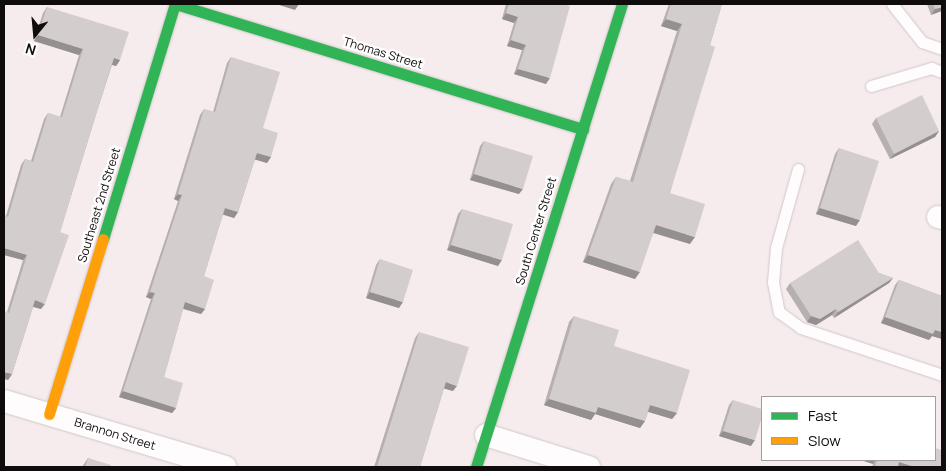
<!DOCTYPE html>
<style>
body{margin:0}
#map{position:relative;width:946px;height:471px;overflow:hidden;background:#f6ecee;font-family:Manrope,sans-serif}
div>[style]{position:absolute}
.roads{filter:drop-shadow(0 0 1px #d0c8c9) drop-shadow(0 0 1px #d0c8c9)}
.lane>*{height:11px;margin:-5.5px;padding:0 5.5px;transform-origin:5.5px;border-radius:5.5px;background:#fefcfc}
.street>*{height:22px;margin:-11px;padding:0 11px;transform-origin:11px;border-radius:11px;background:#fefcfc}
.fast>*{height:11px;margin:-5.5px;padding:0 5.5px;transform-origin:5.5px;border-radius:5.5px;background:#30b455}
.slow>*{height:11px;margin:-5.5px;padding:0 5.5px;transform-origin:5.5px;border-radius:5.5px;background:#ff9f0a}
.wall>*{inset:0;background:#b6b0b1}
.shaded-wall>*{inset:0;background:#949090}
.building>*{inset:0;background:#d4cdce}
span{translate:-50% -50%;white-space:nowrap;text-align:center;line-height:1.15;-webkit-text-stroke:4.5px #fff;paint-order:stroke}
.street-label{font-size:12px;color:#110c0c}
.frame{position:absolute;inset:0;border:5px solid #110c0c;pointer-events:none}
.legend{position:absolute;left:761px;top:396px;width:175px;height:65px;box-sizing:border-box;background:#fff;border:1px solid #a09e9e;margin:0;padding:6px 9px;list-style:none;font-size:15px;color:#110c0c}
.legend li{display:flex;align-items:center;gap:10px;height:25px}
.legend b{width:25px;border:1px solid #a09e9e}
.north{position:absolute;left:10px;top:10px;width:50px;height:50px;-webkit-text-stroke:4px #fff;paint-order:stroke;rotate:197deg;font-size:14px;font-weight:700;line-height:20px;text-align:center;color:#110c0c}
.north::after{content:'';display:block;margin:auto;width:18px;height:22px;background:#110c0c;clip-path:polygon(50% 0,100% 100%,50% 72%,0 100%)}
</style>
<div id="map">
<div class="roads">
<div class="lane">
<i style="left:892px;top:4px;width:48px;rotate:51.7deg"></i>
<i style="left:922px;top:42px;width:21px;rotate:19deg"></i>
<i style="left:871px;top:86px;width:63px;rotate:-16.7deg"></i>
<i style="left:931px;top:68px;width:12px;rotate:20deg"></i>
<i style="left:798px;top:169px;width:82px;rotate:105.6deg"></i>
<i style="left:776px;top:248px;width:34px;rotate:95deg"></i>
<i style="left:773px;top:282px;width:31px;rotate:79deg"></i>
<i style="left:779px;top:312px;width:27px;rotate:36deg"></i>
<i style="left:801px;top:328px;width:149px;rotate:18.4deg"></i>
</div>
<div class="street">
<i style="left:938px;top:217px;width:4px;rotate:14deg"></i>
<i style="left:4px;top:401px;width:231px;rotate:16.6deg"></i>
<i style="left:486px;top:435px;width:108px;rotate:17.3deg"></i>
</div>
<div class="fast">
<i style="left:176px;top:4px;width:426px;rotate:17.1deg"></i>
<i style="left:103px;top:239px;width:246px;rotate:-73deg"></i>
<i style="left:476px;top:467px;width:485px;rotate:-72.5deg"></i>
</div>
<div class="slow">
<i style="left:49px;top:414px;width:183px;rotate:-72.9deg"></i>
</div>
</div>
<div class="wall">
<i style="clip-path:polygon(506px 4px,563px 4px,546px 84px,514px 74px,522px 50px,507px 46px,514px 23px,502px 19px)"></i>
<i style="clip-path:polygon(669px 4px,722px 4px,710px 45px,670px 193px,690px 244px,653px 233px,635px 279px,583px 262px,611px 184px,616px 177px,630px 181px,677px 31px,661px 26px)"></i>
<i style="clip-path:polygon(927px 4px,942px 4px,931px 15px)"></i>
<i style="clip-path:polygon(47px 7px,120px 60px,116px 66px,112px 65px,98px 108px,60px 232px,41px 309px,33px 307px,12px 374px,8px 380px,7px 312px,23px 260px,4px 255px,4px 215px,6px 216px,21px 165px,25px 159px,31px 161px,44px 119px,48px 113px,60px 117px,79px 55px,34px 41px,43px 13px)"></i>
<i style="clip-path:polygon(231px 57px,263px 128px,271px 157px,267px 163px,255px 159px,238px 212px,234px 218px,223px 214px,204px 276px,205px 309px,201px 314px,183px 309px,164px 377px,176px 408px,172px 413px,119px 397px,151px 299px,146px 297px,178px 201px,174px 199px,200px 115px,204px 109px,213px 112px,227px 63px)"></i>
<i style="clip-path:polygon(876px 118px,939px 131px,935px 137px,890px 159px,872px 124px)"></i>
<i style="clip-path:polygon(484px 141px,519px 194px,470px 180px,480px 146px)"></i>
<i style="clip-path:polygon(839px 148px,856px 226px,816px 214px,835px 154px)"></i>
<i style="clip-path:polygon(462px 209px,498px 266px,447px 250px,458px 214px)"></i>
<i style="clip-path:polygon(380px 259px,399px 308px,366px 298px,376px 265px)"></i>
<i style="clip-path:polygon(879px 273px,893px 278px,889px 283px,834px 318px,832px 315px,816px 325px,807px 322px,786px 289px,790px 283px)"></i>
<i style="clip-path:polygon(899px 280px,942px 296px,942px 339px,932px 336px,929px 340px,881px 323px,895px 285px)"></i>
<i style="clip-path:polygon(574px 316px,614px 346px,677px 413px,672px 419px,648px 412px,645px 421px,640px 428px,595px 414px,591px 420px,544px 405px,569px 322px)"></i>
<i style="clip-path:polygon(419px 332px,453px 391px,444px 388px,420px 467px,374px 467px,415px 338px)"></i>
<i style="clip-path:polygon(733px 400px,751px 446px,719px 436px,729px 405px)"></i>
<i style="clip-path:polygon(88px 458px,110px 467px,82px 467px)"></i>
<i style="clip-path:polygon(861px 460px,935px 460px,942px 467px,872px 467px,873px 464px)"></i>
</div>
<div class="shaded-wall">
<i style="clip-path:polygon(276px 4px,299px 4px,295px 10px)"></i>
<i style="clip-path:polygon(942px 7px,942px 11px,931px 15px,935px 9px)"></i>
<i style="clip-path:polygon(506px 13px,518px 17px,514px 23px,502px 19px)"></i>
<i style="clip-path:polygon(666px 19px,682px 24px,677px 31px,661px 26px)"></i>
<i style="clip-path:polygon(38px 35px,83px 49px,79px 55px,34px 41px)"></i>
<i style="clip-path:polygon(511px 40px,526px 45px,522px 50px,507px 46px)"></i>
<i style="clip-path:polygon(114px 58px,120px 60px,116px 66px,110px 64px)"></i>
<i style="clip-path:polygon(518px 69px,550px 78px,546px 84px,514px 74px)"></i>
<i style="clip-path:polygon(939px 131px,935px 137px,890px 159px,894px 154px)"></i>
<i style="clip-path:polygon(257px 153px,271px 157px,267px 163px,253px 159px)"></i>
<i style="clip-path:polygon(474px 174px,523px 189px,519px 194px,470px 180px)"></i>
<i style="clip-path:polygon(178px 194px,182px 195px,178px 201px,174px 199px)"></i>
<i style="clip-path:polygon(225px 208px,238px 212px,234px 218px,221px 214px)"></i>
<i style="clip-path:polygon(820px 208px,860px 220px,856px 226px,816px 214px)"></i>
<i style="clip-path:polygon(656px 225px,695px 237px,690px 244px,651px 232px)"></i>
<i style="clip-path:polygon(451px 245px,502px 260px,498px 266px,447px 250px)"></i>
<i style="clip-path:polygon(4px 248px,27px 255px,23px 260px,4px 255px)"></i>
<i style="clip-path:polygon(588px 255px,640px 272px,635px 279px,583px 262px)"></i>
<i style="clip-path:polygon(893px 278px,889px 283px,834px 318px,838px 312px)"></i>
<i style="clip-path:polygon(150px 292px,155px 293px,151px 299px,146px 297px)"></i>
<i style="clip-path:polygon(370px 292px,403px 302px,399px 308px,366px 298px)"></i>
<i style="clip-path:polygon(35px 300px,45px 304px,41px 309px,31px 306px)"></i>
<i style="clip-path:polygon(185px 302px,205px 309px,201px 314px,181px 308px)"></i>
<i style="clip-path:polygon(836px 309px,832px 315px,816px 325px,807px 322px,811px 316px)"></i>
<i style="clip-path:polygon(885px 317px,942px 332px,942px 339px,932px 336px,929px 340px,881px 323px)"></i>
<i style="clip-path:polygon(4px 372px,12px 374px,8px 380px,4px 379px)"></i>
<i style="clip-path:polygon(446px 382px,457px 386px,453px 391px,442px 388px)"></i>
<i style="clip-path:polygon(123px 391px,176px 408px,172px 413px,119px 397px)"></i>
<i style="clip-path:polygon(549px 399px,598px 407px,645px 421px,640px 428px,595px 414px,591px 420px,544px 405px)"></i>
<i style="clip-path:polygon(650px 405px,677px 413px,672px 419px,646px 411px)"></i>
<i style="clip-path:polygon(723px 431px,755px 440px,751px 446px,719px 436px)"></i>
<i style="clip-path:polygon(861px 460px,875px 460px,873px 464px)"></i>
<i style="clip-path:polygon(899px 462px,915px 467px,896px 467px)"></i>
</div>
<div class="building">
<i style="clip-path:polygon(509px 4px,563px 4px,570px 6px,550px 78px,518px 69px,526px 45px,511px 40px,518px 17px,506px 13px)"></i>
<i style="clip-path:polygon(671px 4px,722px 4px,710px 45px,715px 47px,670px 193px,705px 204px,695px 237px,656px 225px,640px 272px,588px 255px,616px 177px,633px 182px,682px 24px,666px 19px)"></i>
<i style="clip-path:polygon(933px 4px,942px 4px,942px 7px,935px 9px)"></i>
<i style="clip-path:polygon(47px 7px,129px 32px,120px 60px,114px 58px,98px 108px,60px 232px,69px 235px,45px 304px,35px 300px,12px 374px,4px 372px,4px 311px,9px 313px,27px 255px,4px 248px,4px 215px,8px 217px,25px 159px,33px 162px,48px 113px,62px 117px,83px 49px,38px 35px)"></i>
<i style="clip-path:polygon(231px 57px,280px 72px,263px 128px,278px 133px,271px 157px,257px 153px,238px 212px,225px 208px,204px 276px,214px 280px,205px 309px,185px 302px,164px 377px,183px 383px,176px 408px,123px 391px,155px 293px,150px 292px,182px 195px,178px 194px,204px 109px,215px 112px)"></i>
<i style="clip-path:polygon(922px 95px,939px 131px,894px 154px,876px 118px)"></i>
<i style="clip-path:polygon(484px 141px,533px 156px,523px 189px,474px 174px)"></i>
<i style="clip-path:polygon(839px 148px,879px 161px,860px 220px,820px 208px)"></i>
<i style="clip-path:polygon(462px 209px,513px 224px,502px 260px,451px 245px)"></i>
<i style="clip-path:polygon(858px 240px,879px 273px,893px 278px,838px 312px,836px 309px,820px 319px,811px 316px,790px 283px)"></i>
<i style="clip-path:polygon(380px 259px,413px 270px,403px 302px,370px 292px)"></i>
<i style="clip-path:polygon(899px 280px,942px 296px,942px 332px,935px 330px,933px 334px,885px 317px)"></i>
<i style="clip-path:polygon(574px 316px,619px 330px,614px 346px,690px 370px,677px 413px,650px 405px,645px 421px,598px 407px,596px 413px,549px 399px)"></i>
<i style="clip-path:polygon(419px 332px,469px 347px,457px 386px,446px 382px,420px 467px,377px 467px)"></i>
<i style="clip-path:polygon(733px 400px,762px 409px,762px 417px,755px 440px,723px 431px)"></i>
<i style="clip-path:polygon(935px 448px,942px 450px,942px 467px,915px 467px,899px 462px,898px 467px,875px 467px,877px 460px,935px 460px)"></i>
<i style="clip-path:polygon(88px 458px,111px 465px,110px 467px,85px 467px)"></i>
</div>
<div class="street-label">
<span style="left:383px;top:53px;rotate:17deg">Thomas Street</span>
<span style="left:99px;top:205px;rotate:-73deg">Southeast 2nd Street</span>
<span style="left:536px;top:231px;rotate:-73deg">South Center Street</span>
<span style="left:115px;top:434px;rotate:17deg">Brannon Street</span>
</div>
<div class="frame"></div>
<ul class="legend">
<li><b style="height:6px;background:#30b455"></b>Fast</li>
<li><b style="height:6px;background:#ff9f0a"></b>Slow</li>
</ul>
<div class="north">N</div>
</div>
